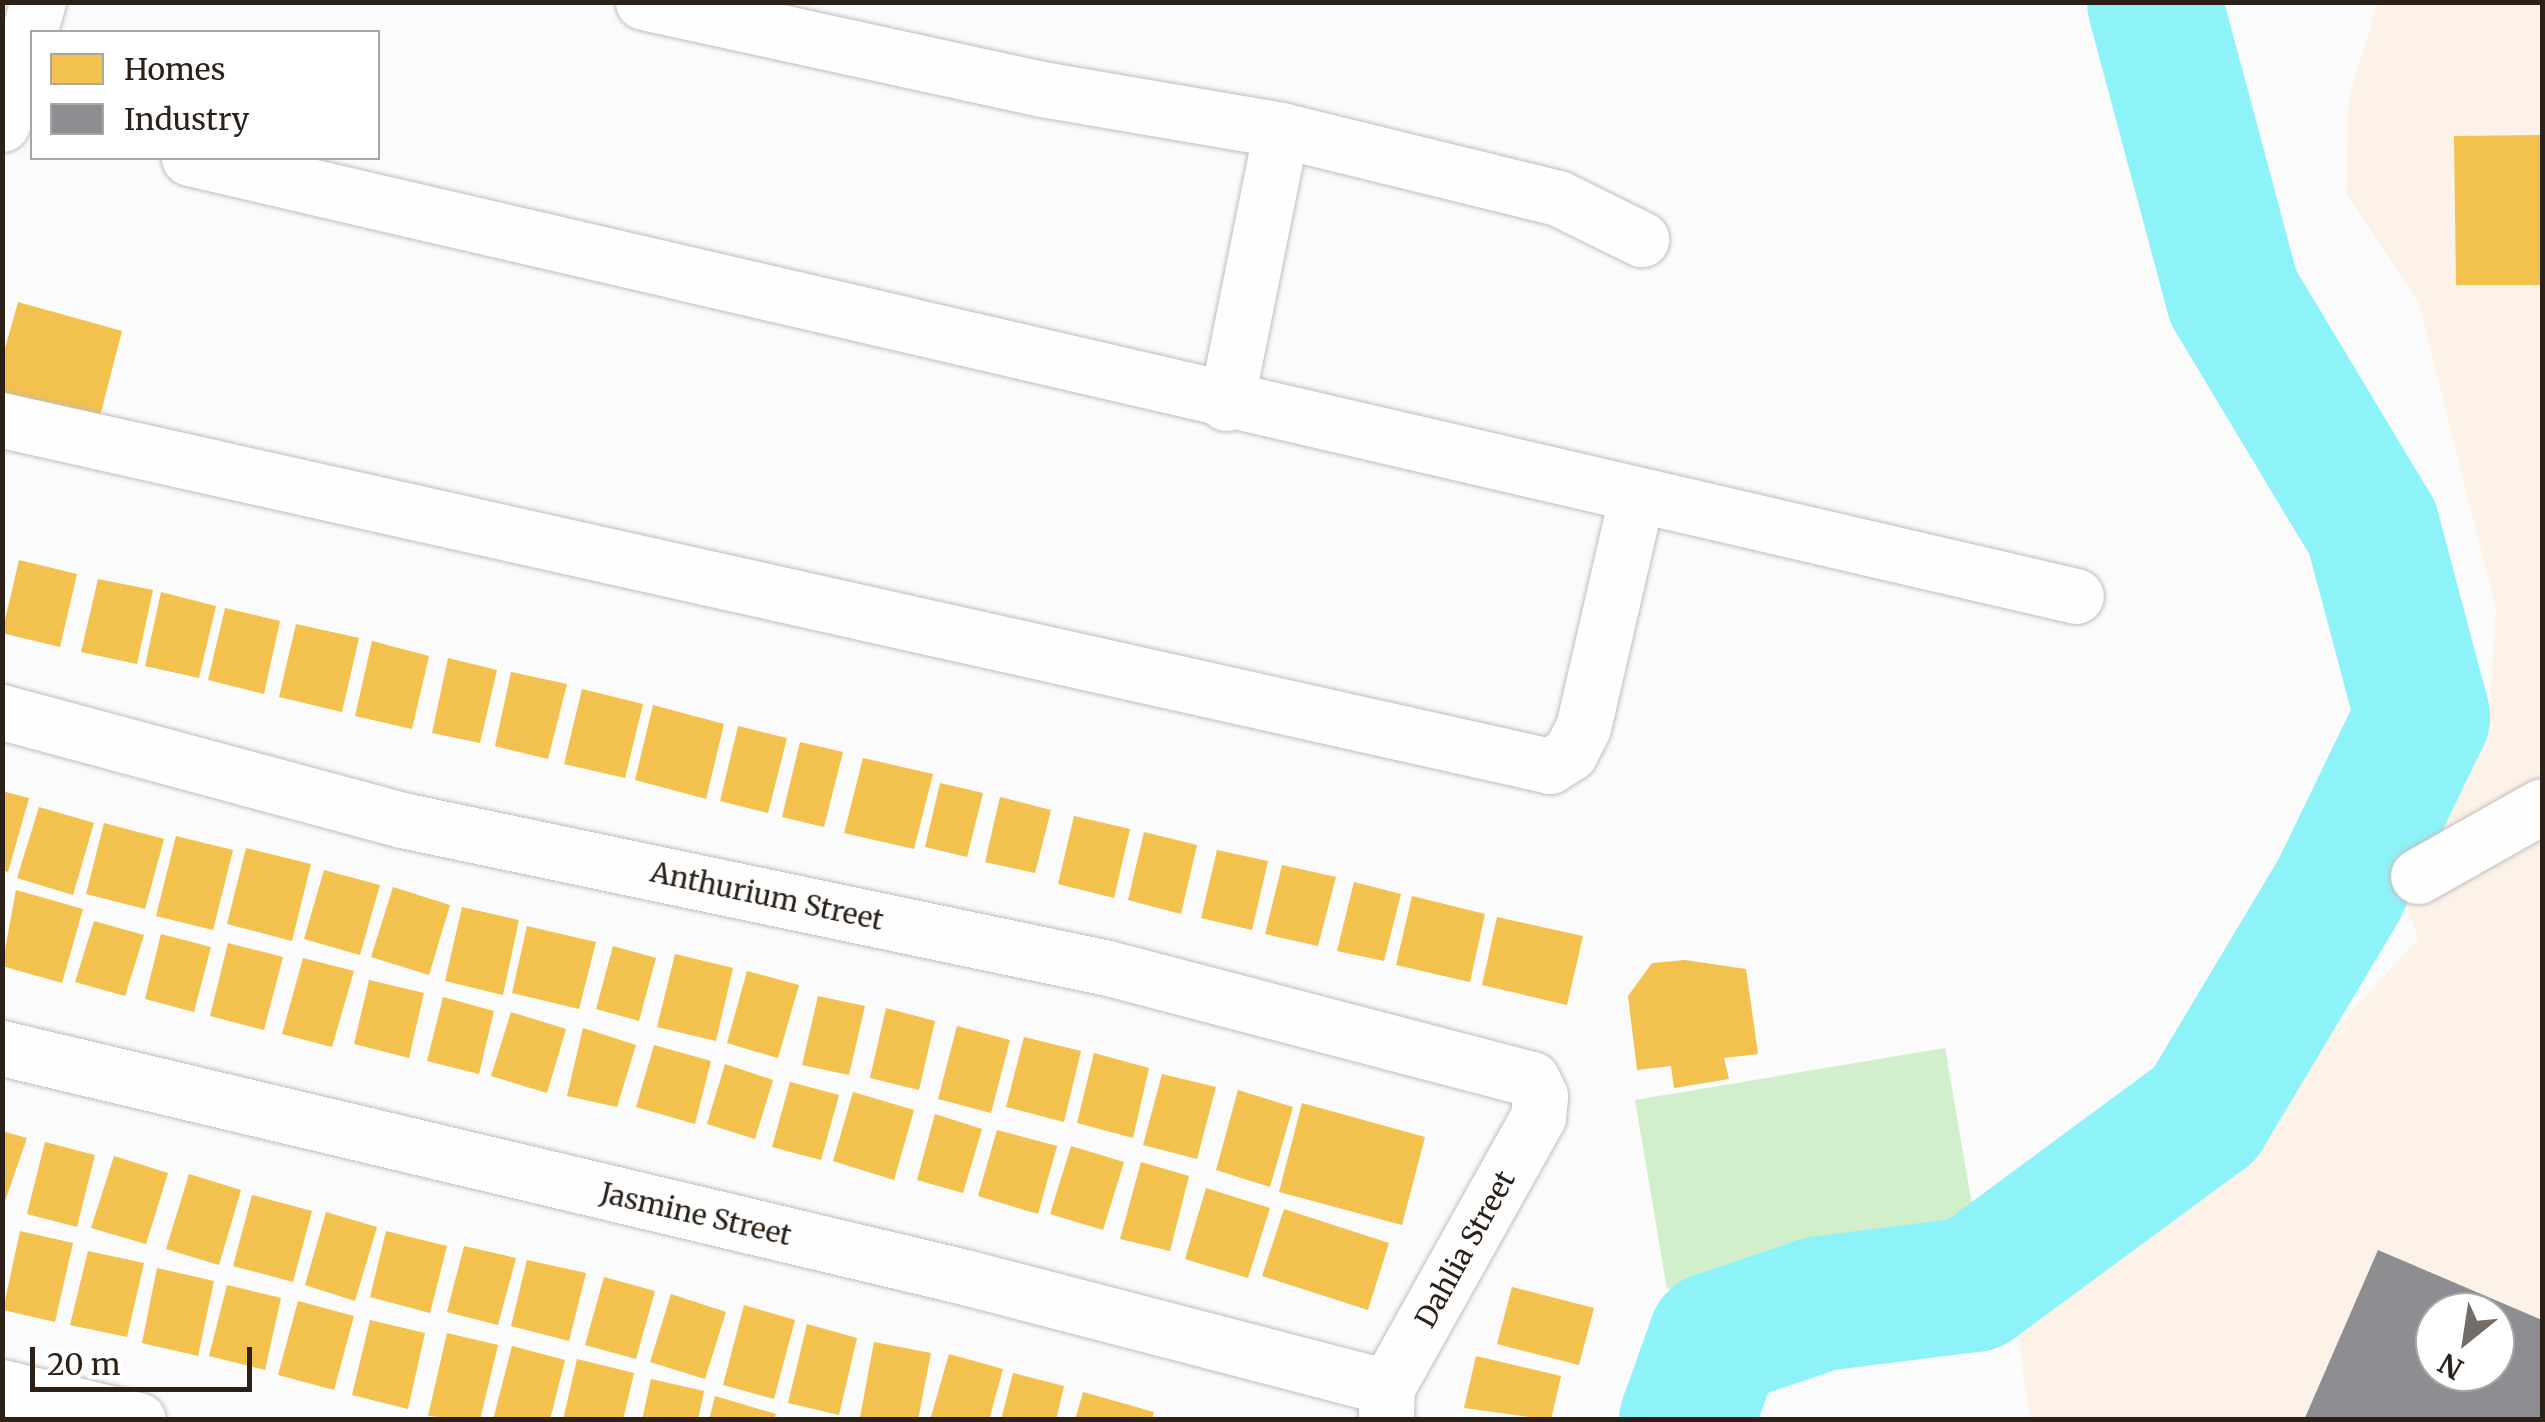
<!DOCTYPE html>
<style>
body{margin:0}
#map{position:relative;width:2545px;height:1422px;overflow:hidden;background:#fbfbfb;font-family:Merriweather,serif}
div>[style]{position:absolute}
.built>*{inset:0;background:#fdf2e8}
.green>*{inset:0;background:#d0efca}
.homes>*{inset:0;background:#f2c14e}
.industry>*{inset:0;background:#8d8d92}
.river>*{height:135px;margin:-67.5px;padding:0 67.5px;transform-origin:67.5px;border-radius:67.5px;background:#8ef2f9}
.roads{filter:drop-shadow(0 0 2px #c1bdb8) drop-shadow(0 0 2px #c1bdb8)}
.minor>*{height:55px;margin:-27.5px;padding:0 27.5px;transform-origin:27.5px;border-radius:27.5px;background:#fefefe}
.tertiary>*{height:55px;margin:-27.5px;padding:0 27.5px;transform-origin:27.5px;border-radius:27.5px;background:#fefefe}
span{translate:-50% -50%;white-space:nowrap;text-align:center;line-height:1.15;-webkit-text-stroke:10px #fff;paint-order:stroke}
.street-label{font-size:28px;color:#2b2118}
.frame{position:absolute;inset:0;border:5px solid #2b2118;pointer-events:none}
.legend{position:absolute;left:30px;top:30px;width:350px;height:130px;box-sizing:border-box;background:#fff;border:2px solid #aaa6a3;margin:0;padding:12px 18px;list-style:none;font-size:30px;color:#2b2118}
.legend li{display:flex;align-items:center;gap:20px;height:50px}
.legend b{width:50px;border:2px solid #aaa6a3}
.north{position:absolute;left:2415px;top:1292px;width:100px;height:100px;box-sizing:border-box;background:#fff;border:2px solid #aaa6a3;border-radius:50%;rotate:210deg;font-size:28px;font-weight:700;line-height:40px;text-align:center;color:#2b2118}
.north::after{content:'';display:block;margin:auto;width:35px;height:45px;background:#746d67;clip-path:polygon(50% 0,100% 100%,50% 72%,0 100%)}
.scale{position:absolute;left:30px;top:1347px;width:222px;height:45px;box-sizing:border-box;border:5px solid #2b2118;border-top:0;padding-left:12px;font-size:30px;line-height:35px;white-space:nowrap;color:#2b2118;-webkit-text-stroke:8px #fff;paint-order:stroke}
</style>
<div id="map">
<div class="built">
<i style="clip-path:polygon(evenodd,2378px 3px,2542px 3px,2542px 1419px,2030px 1419px,2013px 1300px,2233px 1141px,2418px 939px,2393px 866px,2454px 785px,2489px 715px,2496px 609px,2419px 304px,2346px 193px,2349px 96px,2378px 3px,2435px 1312px,2495px 1312px,2495px 1372px,2435px 1372px,2435px 1312px)"></i>
</div>
<div class="green">
<i style="clip-path:polygon(1945px 1048px,1978px 1240px,1667px 1289px,1635px 1100px)"></i>
</div>
<div class="homes">
<i style="clip-path:polygon(2542px 135px,2542px 285px,2456px 285px,2454px 136px)"></i>
<i style="clip-path:polygon(18px 302px,122px 331px,99px 420px,2px 394px,2px 359px)"></i>
<i style="clip-path:polygon(19px 560px,77px 574px,60px 647px,2px 633px)"></i>
<i style="clip-path:polygon(98px 579px,153px 590px,137px 664px,81px 652px)"></i>
<i style="clip-path:polygon(161px 592px,216px 606px,199px 678px,145px 666px)"></i>
<i style="clip-path:polygon(225px 608px,280px 621px,264px 694px,208px 680px)"></i>
<i style="clip-path:polygon(296px 624px,359px 638px,342px 712px,279px 697px)"></i>
<i style="clip-path:polygon(372px 641px,429px 656px,412px 729px,355px 716px)"></i>
<i style="clip-path:polygon(448px 658px,497px 670px,480px 743px,432px 733px)"></i>
<i style="clip-path:polygon(511px 672px,567px 684px,548px 759px,495px 746px)"></i>
<i style="clip-path:polygon(582px 689px,643px 704px,625px 778px,564px 764px)"></i>
<i style="clip-path:polygon(653px 705px,724px 724px,706px 799px,635px 780px)"></i>
<i style="clip-path:polygon(738px 726px,787px 738px,768px 813px,720px 801px)"></i>
<i style="clip-path:polygon(800px 742px,843px 752px,824px 827px,782px 817px)"></i>
<i style="clip-path:polygon(863px 758px,933px 774px,914px 849px,844px 833px)"></i>
<i style="clip-path:polygon(940px 783px,983px 793px,967px 857px,925px 847px)"></i>
<i style="clip-path:polygon(2px 791px,29px 798px,8px 872px,2px 870px)"></i>
<i style="clip-path:polygon(1000px 797px,1051px 810px,1035px 873px,985px 862px)"></i>
<i style="clip-path:polygon(39px 807px,94px 823px,73px 895px,17px 878px)"></i>
<i style="clip-path:polygon(1074px 816px,1130px 829px,1114px 898px,1058px 884px)"></i>
<i style="clip-path:polygon(104px 823px,164px 839px,145px 909px,86px 894px)"></i>
<i style="clip-path:polygon(1144px 832px,1197px 845px,1181px 914px,1128px 900px)"></i>
<i style="clip-path:polygon(176px 836px,233px 850px,213px 930px,156px 916px)"></i>
<i style="clip-path:polygon(246px 848px,311px 864px,292px 941px,227px 924px)"></i>
<i style="clip-path:polygon(1217px 850px,1268px 861px,1252px 930px,1201px 918px)"></i>
<i style="clip-path:polygon(1282px 865px,1336px 877px,1318px 946px,1265px 934px)"></i>
<i style="clip-path:polygon(324px 870px,380px 885px,360px 955px,304px 939px)"></i>
<i style="clip-path:polygon(1354px 882px,1401px 894px,1384px 961px,1337px 951px)"></i>
<i style="clip-path:polygon(393px 887px,450px 905px,429px 975px,371px 957px)"></i>
<i style="clip-path:polygon(16px 890px,83px 909px,62px 983px,2px 966px)"></i>
<i style="clip-path:polygon(1412px 896px,1485px 914px,1470px 982px,1396px 965px)"></i>
<i style="clip-path:polygon(462px 907px,519px 920px,503px 995px,445px 981px)"></i>
<i style="clip-path:polygon(1497px 917px,1583px 936px,1567px 1005px,1482px 985px)"></i>
<i style="clip-path:polygon(94px 921px,144px 935px,125px 996px,75px 982px)"></i>
<i style="clip-path:polygon(527px 926px,596px 942px,579px 1009px,512px 993px)"></i>
<i style="clip-path:polygon(161px 934px,211px 947px,194px 1012px,145px 999px)"></i>
<i style="clip-path:polygon(228px 943px,283px 957px,264px 1030px,210px 1016px)"></i>
<i style="clip-path:polygon(613px 946px,656px 958px,639px 1021px,596px 1009px)"></i>
<i style="clip-path:polygon(675px 954px,733px 968px,716px 1041px,657px 1027px)"></i>
<i style="clip-path:polygon(303px 958px,354px 971px,332px 1047px,282px 1034px)"></i>
<i style="clip-path:polygon(1685px 960px,1746px 969px,1758px 1054px,1724px 1058px,1729px 1079px,1674px 1088px,1671px 1066px,1637px 1070px,1628px 996px,1652px 963px)"></i>
<i style="clip-path:polygon(747px 971px,799px 985px,778px 1058px,727px 1043px)"></i>
<i style="clip-path:polygon(369px 980px,424px 993px,409px 1058px,354px 1044px)"></i>
<i style="clip-path:polygon(818px 996px,865px 1006px,849px 1075px,802px 1065px)"></i>
<i style="clip-path:polygon(443px 997px,494px 1011px,479px 1074px,427px 1061px)"></i>
<i style="clip-path:polygon(886px 1008px,935px 1021px,919px 1090px,870px 1078px)"></i>
<i style="clip-path:polygon(511px 1012px,566px 1029px,547px 1093px,491px 1076px)"></i>
<i style="clip-path:polygon(957px 1026px,1010px 1040px,991px 1113px,938px 1099px)"></i>
<i style="clip-path:polygon(583px 1028px,636px 1045px,617px 1107px,567px 1096px)"></i>
<i style="clip-path:polygon(1024px 1037px,1081px 1051px,1064px 1122px,1006px 1107px)"></i>
<i style="clip-path:polygon(654px 1045px,711px 1061px,695px 1124px,636px 1107px)"></i>
<i style="clip-path:polygon(1094px 1053px,1149px 1068px,1133px 1138px,1077px 1123px)"></i>
<i style="clip-path:polygon(725px 1064px,773px 1080px,755px 1139px,707px 1124px)"></i>
<i style="clip-path:polygon(1162px 1074px,1216px 1087px,1197px 1159px,1143px 1145px)"></i>
<i style="clip-path:polygon(790px 1082px,839px 1095px,821px 1160px,772px 1147px)"></i>
<i style="clip-path:polygon(1238px 1090px,1293px 1107px,1270px 1187px,1216px 1170px)"></i>
<i style="clip-path:polygon(853px 1092px,914px 1110px,894px 1180px,833px 1161px)"></i>
<i style="clip-path:polygon(1302px 1103px,1425px 1137px,1402px 1225px,1279px 1192px)"></i>
<i style="clip-path:polygon(935px 1114px,982px 1129px,963px 1193px,917px 1180px)"></i>
<i style="clip-path:polygon(997px 1130px,1057px 1146px,1038px 1214px,978px 1196px)"></i>
<i style="clip-path:polygon(2px 1131px,27px 1138px,3px 1207px,2px 1207px)"></i>
<i style="clip-path:polygon(45px 1142px,95px 1155px,77px 1227px,27px 1214px)"></i>
<i style="clip-path:polygon(1071px 1146px,1124px 1162px,1103px 1230px,1050px 1214px)"></i>
<i style="clip-path:polygon(114px 1156px,168px 1173px,146px 1244px,91px 1228px)"></i>
<i style="clip-path:polygon(1141px 1162px,1189px 1176px,1170px 1251px,1120px 1239px)"></i>
<i style="clip-path:polygon(189px 1174px,241px 1190px,219px 1265px,166px 1249px)"></i>
<i style="clip-path:polygon(1206px 1188px,1270px 1208px,1248px 1278px,1185px 1259px)"></i>
<i style="clip-path:polygon(252px 1195px,312px 1211px,293px 1282px,233px 1266px)"></i>
<i style="clip-path:polygon(1284px 1209px,1389px 1243px,1368px 1310px,1262px 1276px)"></i>
<i style="clip-path:polygon(326px 1212px,377px 1227px,355px 1301px,305px 1285px)"></i>
<i style="clip-path:polygon(20px 1231px,73px 1243px,55px 1322px,3px 1310px)"></i>
<i style="clip-path:polygon(386px 1231px,447px 1246px,430px 1313px,370px 1297px)"></i>
<i style="clip-path:polygon(464px 1246px,516px 1258px,498px 1325px,447px 1312px)"></i>
<i style="clip-path:polygon(88px 1251px,144px 1263px,127px 1337px,70px 1325px)"></i>
<i style="clip-path:polygon(527px 1260px,586px 1273px,569px 1341px,511px 1326px)"></i>
<i style="clip-path:polygon(157px 1268px,214px 1281px,198px 1356px,142px 1343px)"></i>
<i style="clip-path:polygon(604px 1277px,655px 1291px,636px 1359px,585px 1345px)"></i>
<i style="clip-path:polygon(227px 1285px,281px 1298px,265px 1370px,209px 1356px)"></i>
<i style="clip-path:polygon(1512px 1287px,1594px 1308px,1579px 1365px,1497px 1344px)"></i>
<i style="clip-path:polygon(671px 1294px,726px 1312px,705px 1379px,650px 1362px)"></i>
<i style="clip-path:polygon(298px 1301px,354px 1316px,334px 1390px,278px 1375px)"></i>
<i style="clip-path:polygon(744px 1305px,795px 1320px,774px 1399px,723px 1385px)"></i>
<i style="clip-path:polygon(370px 1320px,425px 1333px,408px 1409px,352px 1395px)"></i>
<i style="clip-path:polygon(807px 1324px,857px 1338px,839px 1415px,788px 1403px)"></i>
<i style="clip-path:polygon(447px 1333px,498px 1345px,480px 1420px,428px 1416px)"></i>
<i style="clip-path:polygon(874px 1342px,931px 1353px,918px 1420px,860px 1417px)"></i>
<i style="clip-path:polygon(512px 1346px,565px 1360px,550px 1420px,493px 1420px)"></i>
<i style="clip-path:polygon(949px 1354px,1003px 1369px,989px 1420px,930px 1420px)"></i>
<i style="clip-path:polygon(1476px 1356px,1561px 1376px,1551px 1420px,1464px 1408px)"></i>
<i style="clip-path:polygon(577px 1359px,634px 1373px,623px 1420px,563px 1420px)"></i>
<i style="clip-path:polygon(1013px 1373px,1064px 1386px,1056px 1420px,1001px 1420px)"></i>
<i style="clip-path:polygon(651px 1379px,704px 1391px,698px 1420px,642px 1420px)"></i>
<i style="clip-path:polygon(1083px 1392px,1154px 1412px,1152px 1420px,1075px 1420px)"></i>
<i style="clip-path:polygon(715px 1396px,776px 1414px,774px 1420px,709px 1420px)"></i>
</div>
<div class="industry">
<i style="clip-path:polygon(evenodd,2378px 1250px,2542px 1320px,2542px 1420px,2304px 1420px,2378px 1250px,2435px 1312px,2495px 1312px,2495px 1372px,2435px 1372px,2435px 1312px)"></i>
</div>
<div class="river">
<i style="left:1686px;top:1420px;width:86px;rotate:-70.3deg"></i>
<i style="left:1715px;top:1339px;width:112px;rotate:-18.8deg"></i>
<i style="left:1821px;top:1303px;width:153px;rotate:-7.1deg"></i>
<i style="left:1973px;top:1284px;width:287px;rotate:-36.4deg"></i>
<i style="left:2204px;top:1114px;width:259px;rotate:-59.1deg"></i>
<i style="left:2337px;top:892px;width:195px;rotate:-64.2deg"></i>
<i style="left:2422px;top:716px;width:195px;rotate:-104.9deg"></i>
<i style="left:2372px;top:528px;width:270px;rotate:-121deg"></i>
<i style="left:2233px;top:297px;width:305px;rotate:-105deg"></i>
</div>
<div class="roads">
<div class="minor">
<i style="left:643px;top:2px;width:408px;rotate:12.3deg"></i>
<i style="left:1042px;top:89px;width:242px;rotate:9.7deg"></i>
<i style="left:1281px;top:130px;width:285px;rotate:13.8deg"></i>
<i style="left:1558px;top:198px;width:93px;rotate:26.3deg"></i>
<i style="left:189px;top:158px;width:1937px;rotate:13.07deg"></i>
<i style="left:1226px;top:403px;width:278px;rotate:-78.6deg"></i>
<i style="left:2px;top:420px;width:1586px;rotate:12.6deg"></i>
<i style="left:1550px;top:766px;width:24px;rotate:-33deg"></i>
<i style="left:1570px;top:753px;width:28px;rotate:-63deg"></i>
<i style="left:1583px;top:728px;width:236px;rotate:-77deg"></i>
<i style="left:2px;top:712px;width:414px;rotate:15.1deg"></i>
<i style="left:402px;top:820px;width:721px;rotate:11.84deg"></i>
<i style="left:1108px;top:968px;width:438px;rotate:14.7deg"></i>
<i style="left:1532px;top:1079px;width:19px;rotate:65deg"></i>
<i style="left:1540px;top:1096px;width:21px;rotate:95deg"></i>
<i style="left:1538px;top:1117px;width:309px;rotate:119.2deg"></i>
<i style="left:1387px;top:1387px;width:33px;rotate:92deg"></i>
<i style="left:2418px;top:876px;width:142px;rotate:-29.4deg"></i>
<i style="left:2px;top:1048px;width:990px;rotate:13.38deg"></i>
<i style="left:965px;top:1277px;width:436px;rotate:14.6deg"></i>
<i style="left:2px;top:1387px;width:140px;rotate:13.6deg"></i>
</div>
<div class="tertiary">
<i style="left:2px;top:124px;width:127px;rotate:-73.6deg"></i>
</div>
</div>
<div class="street-label">
<span style="left:767px;top:896px;rotate:12deg">Anthurium Street</span>
<span style="left:696px;top:1214px;rotate:13deg">Jasmine Street</span>
<span style="left:1465px;top:1249px;rotate:-61deg">Dahlia Street</span>
</div>
<div class="frame"></div>
<ul class="legend">
<li><b style="height:28px;background:#f2c14e"></b>Homes</li>
<li><b style="height:28px;background:#8d8d92"></b>Industry</li>
</ul>
<div class="north">N</div>
<div class="scale">20 m</div>
</div>
